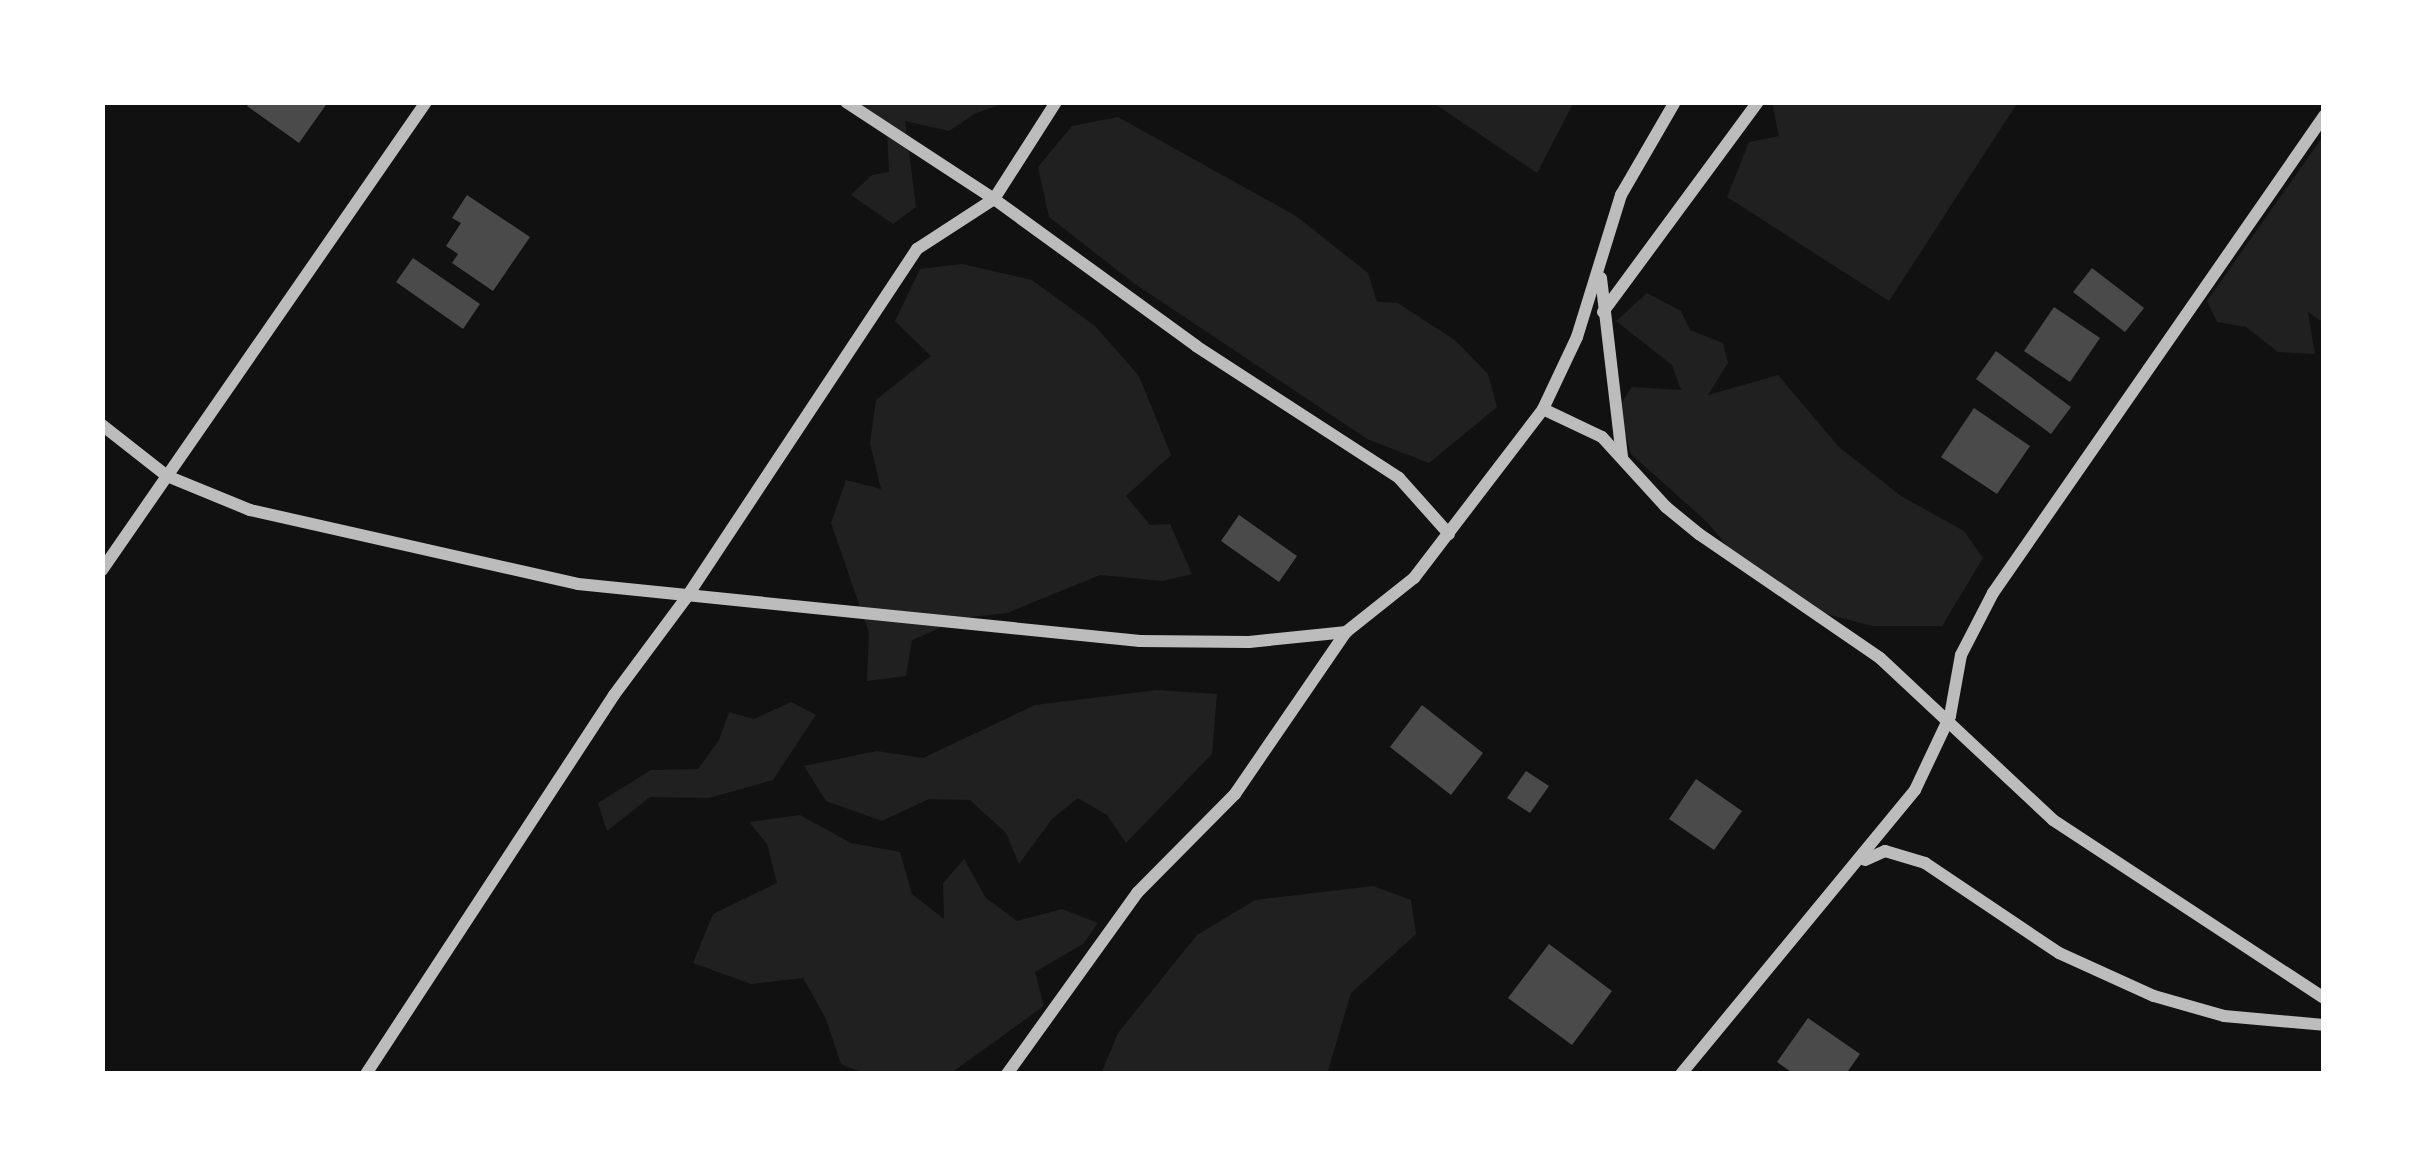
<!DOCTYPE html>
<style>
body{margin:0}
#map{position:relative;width:2426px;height:1176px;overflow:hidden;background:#111;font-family:Rubik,sans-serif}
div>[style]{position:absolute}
.green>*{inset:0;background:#202020}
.building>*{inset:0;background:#4a4a4a}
.minor>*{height:12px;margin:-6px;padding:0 6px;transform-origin:6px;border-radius:6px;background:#bcbcbc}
span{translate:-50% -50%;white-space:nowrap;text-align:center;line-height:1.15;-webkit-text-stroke:9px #fff;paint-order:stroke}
.frame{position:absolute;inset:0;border:105px solid #fff;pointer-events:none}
</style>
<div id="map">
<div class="green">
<i style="clip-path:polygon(851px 102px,1008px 102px,976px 113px,949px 131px,905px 121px,916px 207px,893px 224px,851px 195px,872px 175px,889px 172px,887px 130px)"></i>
<i style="clip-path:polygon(1432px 102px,1574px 102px,1537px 173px)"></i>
<i style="clip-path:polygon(1772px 102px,2018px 102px,1889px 301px,1727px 197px,1749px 142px,1779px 136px)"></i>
<i style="clip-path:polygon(1118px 117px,1296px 216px,1368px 273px,1377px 302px,1398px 303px,1456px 341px,1488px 374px,1497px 407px,1429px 463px,1367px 439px,1135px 284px,1049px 217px,1038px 167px,1072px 126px)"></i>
<i style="clip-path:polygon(2324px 135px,2324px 323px,2308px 312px,2315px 354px,2278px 352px,2246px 327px,2217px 322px,2207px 301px)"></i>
<i style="clip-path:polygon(962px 264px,1032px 280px,1095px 326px,1139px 376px,1171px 455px,1126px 496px,1150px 525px,1170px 524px,1192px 574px,1163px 581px,1100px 575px,1007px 613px,963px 618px,912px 640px,906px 676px,867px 681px,869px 633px,831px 523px,846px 480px,881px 489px,870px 443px,876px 400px,931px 356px,895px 321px,920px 269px)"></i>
<i style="clip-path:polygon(1647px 293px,1681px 311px,1690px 330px,1723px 343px,1728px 363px,1708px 395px,1778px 375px,1839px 447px,1901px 496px,1964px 531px,1983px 558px,1942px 626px,1872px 626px,1804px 608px,1741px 563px,1707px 522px,1631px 454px,1618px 408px,1632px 387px,1681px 390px,1672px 365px,1616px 321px)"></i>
<i style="clip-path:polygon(1157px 690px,1217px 694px,1212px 754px,1126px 843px,1107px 815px,1078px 798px,1052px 819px,1019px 864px,1006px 833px,970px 800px,929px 799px,882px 821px,826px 801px,804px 766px,877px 751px,923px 758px,1035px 705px)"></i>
<i style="clip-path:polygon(791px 702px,816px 715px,773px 780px,709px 798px,650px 797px,607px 831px,598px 803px,651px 770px,698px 769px,719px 740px,729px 712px,754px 719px)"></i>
<i style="clip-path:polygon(800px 815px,851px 843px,900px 852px,912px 894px,944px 919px,943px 883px,964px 859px,986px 898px,1017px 921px,1062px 909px,1098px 923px,1083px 944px,1035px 972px,1044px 1006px,951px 1073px,866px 1074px,841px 1064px,826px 1019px,803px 978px,751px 984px,693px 963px,713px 914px,777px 883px,767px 844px,749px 822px)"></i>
<i style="clip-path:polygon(1373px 886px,1411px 900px,1416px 934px,1351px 993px,1327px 1074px,1101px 1074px,1118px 1033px,1197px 935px,1255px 900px)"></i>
</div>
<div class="building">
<i style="clip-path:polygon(250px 102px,328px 102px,299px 143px,247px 106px)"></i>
<i style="clip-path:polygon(467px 195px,530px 237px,493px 291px,452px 263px,458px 254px,446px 246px,461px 223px,452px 218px)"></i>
<i style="clip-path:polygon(413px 258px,480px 304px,463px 329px,396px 282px)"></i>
<i style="clip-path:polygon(2092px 268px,2144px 308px,2125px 332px,2073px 292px)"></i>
<i style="clip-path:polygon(2054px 307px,2100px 338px,2070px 382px,2024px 351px)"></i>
<i style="clip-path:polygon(1996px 351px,2071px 407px,2051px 434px,1976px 379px)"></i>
<i style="clip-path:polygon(1974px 408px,2030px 446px,1997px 494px,1941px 457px)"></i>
<i style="clip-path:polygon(1239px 515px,1297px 556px,1279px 582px,1221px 541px)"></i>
<i style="clip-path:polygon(1422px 705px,1483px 753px,1451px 795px,1390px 747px)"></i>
<i style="clip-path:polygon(1526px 771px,1549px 786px,1530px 813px,1507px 798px)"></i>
<i style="clip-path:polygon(1696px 779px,1742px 811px,1714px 850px,1669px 819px)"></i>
<i style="clip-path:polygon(1549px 944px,1612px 991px,1572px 1045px,1508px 998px)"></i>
<i style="clip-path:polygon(1808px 1018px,1860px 1054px,1846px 1074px,1794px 1074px,1777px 1062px)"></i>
</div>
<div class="minor">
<i style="left:846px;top:102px;width:177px;rotate:33.2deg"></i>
<i style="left:994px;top:199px;width:250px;rotate:36deg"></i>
<i style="left:1196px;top:346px;width:242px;rotate:33deg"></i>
<i style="left:1399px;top:478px;width:75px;rotate:48.2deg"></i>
<i style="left:1601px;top:278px;width:181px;rotate:83.3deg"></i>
<i style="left:1603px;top:312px;width:261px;rotate:-53.6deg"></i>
<i style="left:1543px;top:409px;width:65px;rotate:25.4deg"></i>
<i style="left:1602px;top:437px;width:95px;rotate:47.6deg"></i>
<i style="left:1666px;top:507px;width:43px;rotate:39.3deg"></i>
<i style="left:1699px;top:534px;width:219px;rotate:34.4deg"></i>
<i style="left:1880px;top:658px;width:237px;rotate:43.1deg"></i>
<i style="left:2053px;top:820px;width:324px;rotate:33.3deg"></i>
<i style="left:102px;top:425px;width:83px;rotate:38.1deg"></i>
<i style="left:167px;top:476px;width:90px;rotate:22.3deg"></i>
<i style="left:250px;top:510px;width:336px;rotate:12.7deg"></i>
<i style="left:578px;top:584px;width:565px;rotate:5.79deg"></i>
<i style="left:1140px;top:641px;width:109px;rotate:0.5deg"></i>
<i style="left:1249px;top:642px;width:98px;rotate:-5.9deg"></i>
<i style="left:102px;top:570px;width:569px;rotate:-55.3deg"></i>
<i style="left:1865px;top:860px;width:22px;rotate:-24deg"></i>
<i style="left:1885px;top:851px;width:42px;rotate:16.7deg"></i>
<i style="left:1925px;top:863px;width:161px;rotate:33.9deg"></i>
<i style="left:2059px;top:953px;width:104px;rotate:24.4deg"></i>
<i style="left:2154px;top:996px;width:73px;rotate:15.9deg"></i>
<i style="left:2224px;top:1016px;width:100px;rotate:5.1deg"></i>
<i style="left:366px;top:1074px;width:453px;rotate:-56.8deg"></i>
<i style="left:614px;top:695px;width:121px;rotate:-53.4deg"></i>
<i style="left:686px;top:598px;width:419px;rotate:-56.5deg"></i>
<i style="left:917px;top:249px;width:92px;rotate:-33deg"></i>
<i style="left:994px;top:199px;width:115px;rotate:-57.4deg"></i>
<i style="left:1007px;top:1074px;width:223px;rotate:-54.3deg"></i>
<i style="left:1137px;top:893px;width:139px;rotate:-45.3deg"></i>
<i style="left:1235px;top:794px;width:196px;rotate:-55.6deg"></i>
<i style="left:1346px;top:632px;width:87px;rotate:-38.5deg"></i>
<i style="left:1414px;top:578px;width:213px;rotate:-52.6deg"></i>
<i style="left:1543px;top:409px;width:80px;rotate:-64.7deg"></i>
<i style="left:1577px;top:337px;width:149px;rotate:-72.8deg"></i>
<i style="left:1621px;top:195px;width:108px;rotate:-59.9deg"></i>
<i style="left:1681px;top:1074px;width:368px;rotate:-50.5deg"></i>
<i style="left:1915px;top:790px;width:82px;rotate:-64.7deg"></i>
<i style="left:1950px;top:716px;width:62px;rotate:-79.8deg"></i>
<i style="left:1961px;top:655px;width:70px;rotate:-62.7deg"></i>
<i style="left:1993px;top:593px;width:581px;rotate:-55.24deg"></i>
</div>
<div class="frame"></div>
</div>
